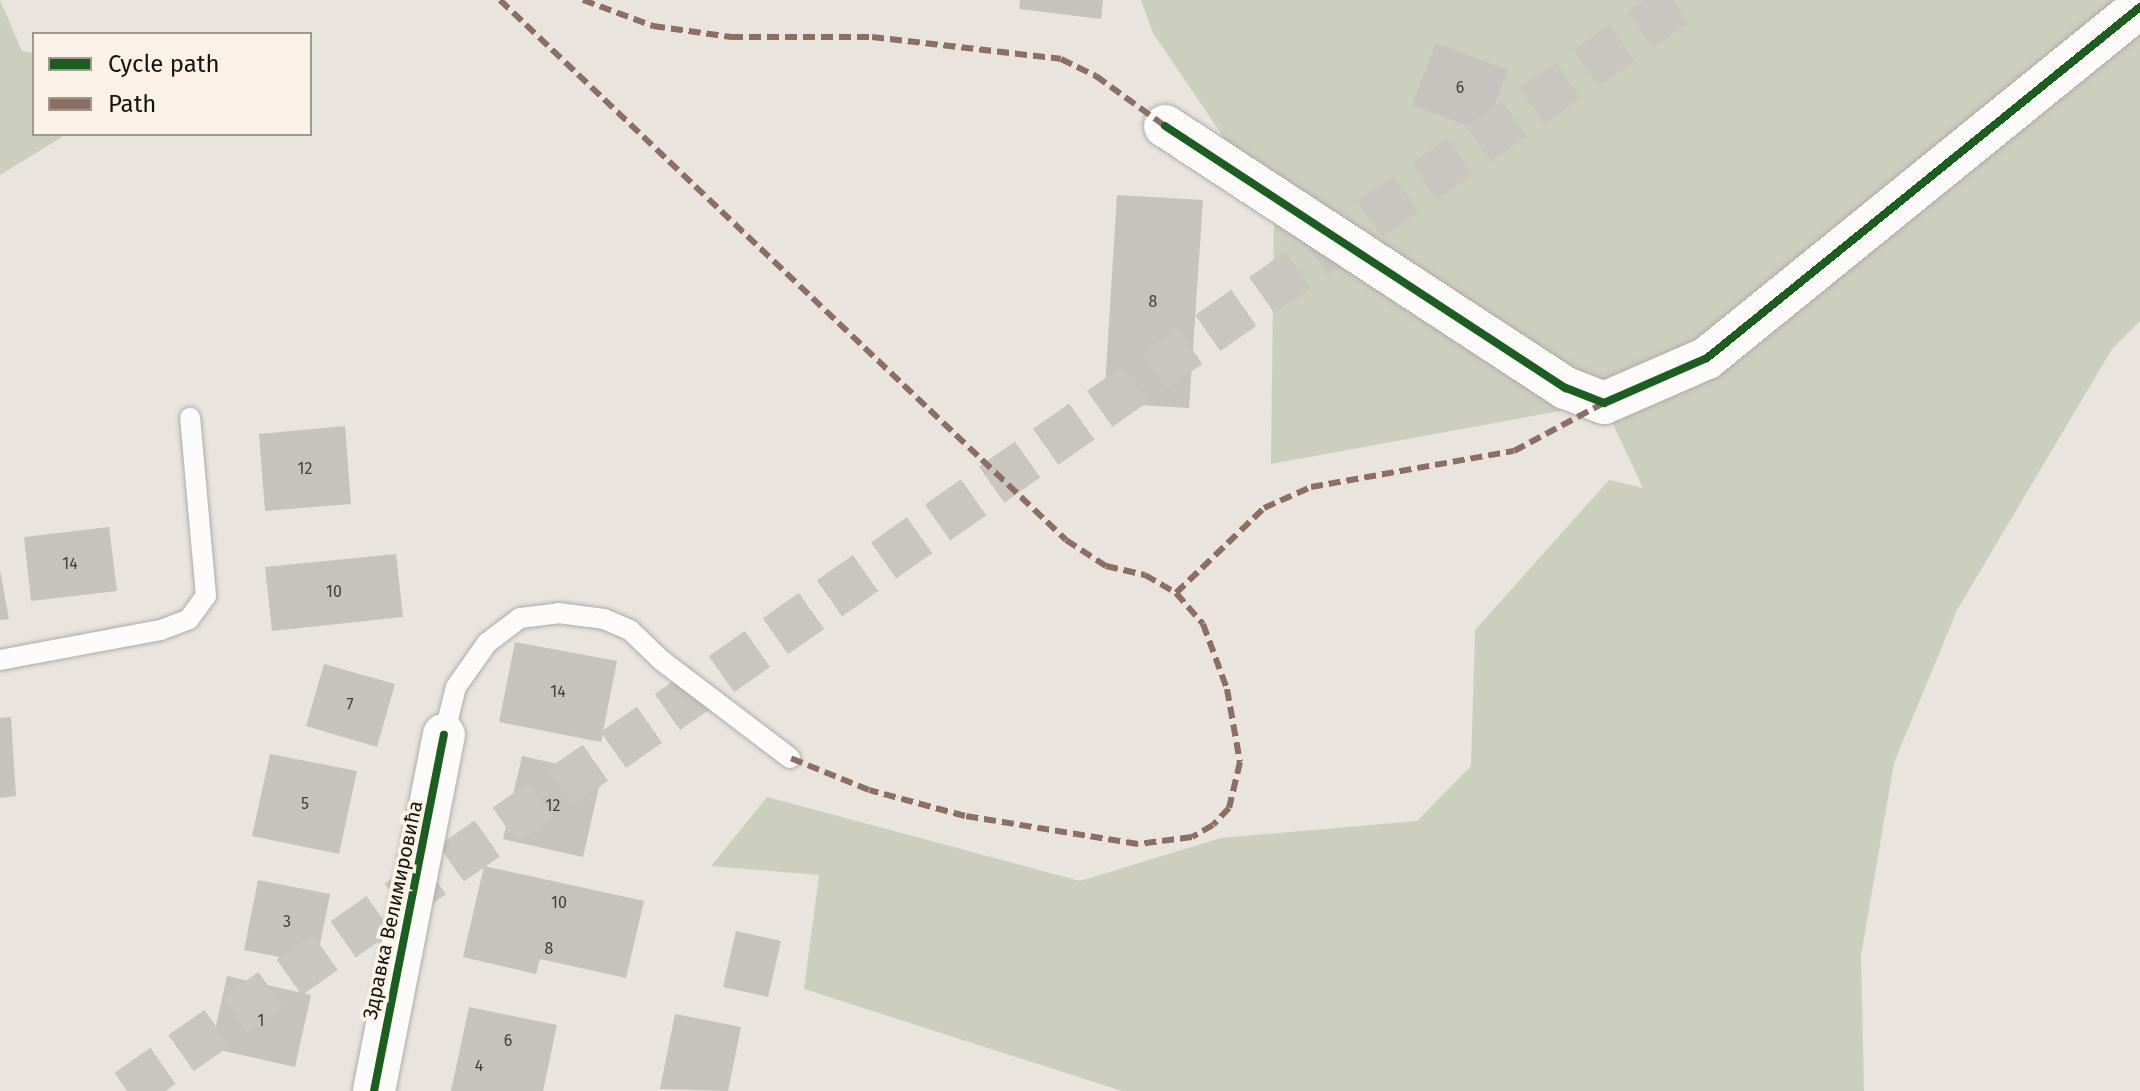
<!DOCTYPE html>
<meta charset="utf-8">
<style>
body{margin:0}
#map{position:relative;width:2140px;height:1091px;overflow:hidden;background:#e9e4de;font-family:"Fira Sans",sans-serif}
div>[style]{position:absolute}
.green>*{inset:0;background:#cccebe}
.building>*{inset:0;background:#c6c2be}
.secondary-tunnel>*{height:44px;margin-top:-22px;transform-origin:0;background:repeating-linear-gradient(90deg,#c9c5bf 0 44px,transparent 0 66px)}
.roads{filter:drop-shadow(0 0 2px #afaca8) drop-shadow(0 0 2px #afaca8)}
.lane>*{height:20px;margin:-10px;padding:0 10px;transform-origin:10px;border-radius:10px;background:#fcfbfa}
.street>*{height:42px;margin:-21px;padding:0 21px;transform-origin:21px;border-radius:21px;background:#fcfbfa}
.quiet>*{height:6px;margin-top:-3px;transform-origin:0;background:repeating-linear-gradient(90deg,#8d6e63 0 12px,transparent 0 18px)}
.cycleway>*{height:8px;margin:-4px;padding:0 4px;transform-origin:4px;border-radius:4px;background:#1b5e20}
span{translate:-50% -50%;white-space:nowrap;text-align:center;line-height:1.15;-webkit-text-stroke:7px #faf2e7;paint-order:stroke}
.number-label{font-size:16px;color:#42403c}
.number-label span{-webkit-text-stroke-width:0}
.street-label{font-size:20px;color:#161410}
.legend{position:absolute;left:32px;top:32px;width:280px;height:104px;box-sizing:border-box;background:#faf2e7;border:2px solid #9f9991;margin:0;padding:10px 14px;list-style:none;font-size:24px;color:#161410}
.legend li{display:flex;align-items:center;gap:16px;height:40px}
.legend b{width:40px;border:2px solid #9f9991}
</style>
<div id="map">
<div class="green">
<i style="clip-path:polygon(0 0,22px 51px,34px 53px,34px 134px,67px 134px,0 175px)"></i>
<i style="clip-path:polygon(1141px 0,2140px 0,2140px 321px,2112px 349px,1957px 610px,1894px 763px,1861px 955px,1864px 1091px,1122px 1091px,804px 989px,819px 875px,711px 866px,767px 797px,1080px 881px,1221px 838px,1417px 821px,1471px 766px,1475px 630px,1609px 480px,1643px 488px,1603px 403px,1271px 464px,1274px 212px,1153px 33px)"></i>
</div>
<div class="building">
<i style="clip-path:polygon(1020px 0,1103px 0,1101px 19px,1019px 9px)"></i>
<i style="clip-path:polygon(1436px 43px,1508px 70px,1484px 132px,1412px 105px)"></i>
<i style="clip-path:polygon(1117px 195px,1203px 200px,1189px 408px,1104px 403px)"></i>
<i style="clip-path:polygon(345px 426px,351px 504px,265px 511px,259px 434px)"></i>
<i style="clip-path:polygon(109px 527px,117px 591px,31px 601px,24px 537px)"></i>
<i style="clip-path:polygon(396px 554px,403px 617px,272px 631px,265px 567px)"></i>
<i style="clip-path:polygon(0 570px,9px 619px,0 620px)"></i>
<i style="clip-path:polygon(515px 642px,617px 661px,601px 742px,499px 722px)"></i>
<i style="clip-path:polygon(324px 664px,395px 684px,377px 747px,306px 726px)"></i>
<i style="clip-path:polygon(11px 717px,16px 796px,0 798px,0 718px)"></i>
<i style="clip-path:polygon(270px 754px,357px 771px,339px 854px,252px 836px)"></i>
<i style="clip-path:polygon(522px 756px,602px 774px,583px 857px,503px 839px)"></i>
<i style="clip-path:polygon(484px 866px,644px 901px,626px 978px,540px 959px,536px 974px,463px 957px)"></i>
<i style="clip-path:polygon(258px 880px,330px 894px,316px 964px,244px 950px)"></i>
<i style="clip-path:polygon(736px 931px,781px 941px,768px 997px,723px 987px)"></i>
<i style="clip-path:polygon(227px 976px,311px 995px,295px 1067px,211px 1048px)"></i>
<i style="clip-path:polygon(469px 1007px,557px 1025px,543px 1091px,451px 1091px)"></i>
<i style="clip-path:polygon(675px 1014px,741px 1027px,728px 1091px,660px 1089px)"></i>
</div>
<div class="secondary-tunnel">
<i style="left:127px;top:1091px;width:1900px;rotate:-35.04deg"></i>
</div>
<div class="roads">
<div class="lane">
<i style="left:0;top:660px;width:164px;rotate:-10.6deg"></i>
<i style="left:161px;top:630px;width:30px;rotate:-21deg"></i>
<i style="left:189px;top:619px;width:29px;rotate:-54deg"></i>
<i style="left:206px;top:596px;width:179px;rotate:-95.1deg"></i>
<i style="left:444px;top:735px;width:49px;rotate:-76deg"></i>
<i style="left:456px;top:687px;width:54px;rotate:-54.8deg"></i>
<i style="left:487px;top:643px;width:41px;rotate:-37.1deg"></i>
<i style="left:520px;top:618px;width:38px;rotate:-7deg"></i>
<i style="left:558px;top:613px;width:46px;rotate:7.4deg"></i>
<i style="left:604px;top:619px;width:28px;rotate:23deg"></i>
<i style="left:630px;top:630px;width:43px;rotate:44.1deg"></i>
<i style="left:661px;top:660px;width:162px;rotate:37.2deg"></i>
</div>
<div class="street">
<i style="left:1165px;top:126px;width:479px;rotate:33.2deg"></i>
<i style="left:1566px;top:388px;width:41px;rotate:21.5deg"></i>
<i style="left:1604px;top:403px;width:112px;rotate:-23.6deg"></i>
<i style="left:1707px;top:358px;width:557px;rotate:-39.03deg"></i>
<i style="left:374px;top:1091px;width:363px;rotate:-78.9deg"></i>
</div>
</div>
<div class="quiet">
<i style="left:500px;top:0;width:782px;rotate:43.65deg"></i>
<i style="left:1066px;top:540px;width:48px;rotate:33deg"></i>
<i style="left:1106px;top:566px;width:40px;rotate:13deg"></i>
<i style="left:1145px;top:575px;width:36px;rotate:30deg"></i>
<i style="left:1176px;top:593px;width:41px;rotate:48.9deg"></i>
<i style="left:1203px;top:624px;width:69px;rotate:69.7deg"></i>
<i style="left:1227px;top:689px;width:74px;rotate:79.9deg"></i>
<i style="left:1240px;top:762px;width:47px;rotate:103.4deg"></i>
<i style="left:1229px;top:808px;width:23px;rotate:133deg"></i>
<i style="left:1213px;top:825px;width:24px;rotate:150deg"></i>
<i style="left:1192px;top:837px;width:54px;rotate:172.6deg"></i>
<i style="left:1138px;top:844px;width:175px;rotate:-170.8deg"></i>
<i style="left:965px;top:816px;width:99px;rotate:-164.8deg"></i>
<i style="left:869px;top:790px;width:85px;rotate:-157.9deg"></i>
<i style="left:583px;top:0;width:75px;rotate:20.4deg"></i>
<i style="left:653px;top:26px;width:79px;rotate:8deg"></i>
<i style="left:731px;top:37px;width:141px"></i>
<i style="left:872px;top:37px;width:190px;rotate:6.6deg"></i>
<i style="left:1061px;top:59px;width:39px;rotate:26deg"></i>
<i style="left:1096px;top:76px;width:85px;rotate:35.9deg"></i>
<i style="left:1176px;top:593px;width:122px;rotate:-44deg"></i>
<i style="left:1264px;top:508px;width:51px;rotate:-24.1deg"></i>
<i style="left:1311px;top:487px;width:206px;rotate:-10.1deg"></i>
<i style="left:1514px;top:451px;width:102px;rotate:-28.1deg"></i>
</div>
<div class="cycleway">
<i style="left:1165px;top:126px;width:479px;rotate:33.2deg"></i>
<i style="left:1566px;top:388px;width:41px;rotate:21.5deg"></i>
<i style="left:1604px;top:403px;width:112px;rotate:-23.6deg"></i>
<i style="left:1707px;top:358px;width:557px;rotate:-39.03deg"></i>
<i style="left:374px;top:1091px;width:363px;rotate:-78.9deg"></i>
</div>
<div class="number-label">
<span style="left:1460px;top:88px">6</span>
<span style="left:1153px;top:302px">8</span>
<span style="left:305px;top:469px">12</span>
<span style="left:70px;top:564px">14</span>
<span style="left:334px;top:592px">10</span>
<span style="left:558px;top:692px">14</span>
<span style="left:350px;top:705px">7</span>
<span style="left:305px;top:804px">5</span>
<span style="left:553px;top:806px">12</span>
<span style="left:559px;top:903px">10</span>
<span style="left:287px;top:922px">3</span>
<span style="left:549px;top:949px">8</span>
<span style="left:261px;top:1021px">1</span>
<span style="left:508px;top:1041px">6</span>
<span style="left:479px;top:1066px">4</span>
</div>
<div class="street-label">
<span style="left:393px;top:910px;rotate:-78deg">Здравка Велимировића</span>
</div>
<ul class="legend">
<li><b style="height:10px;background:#1b5e20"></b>Cycle path</li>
<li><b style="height:10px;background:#8d6e63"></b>Path</li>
</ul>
</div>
